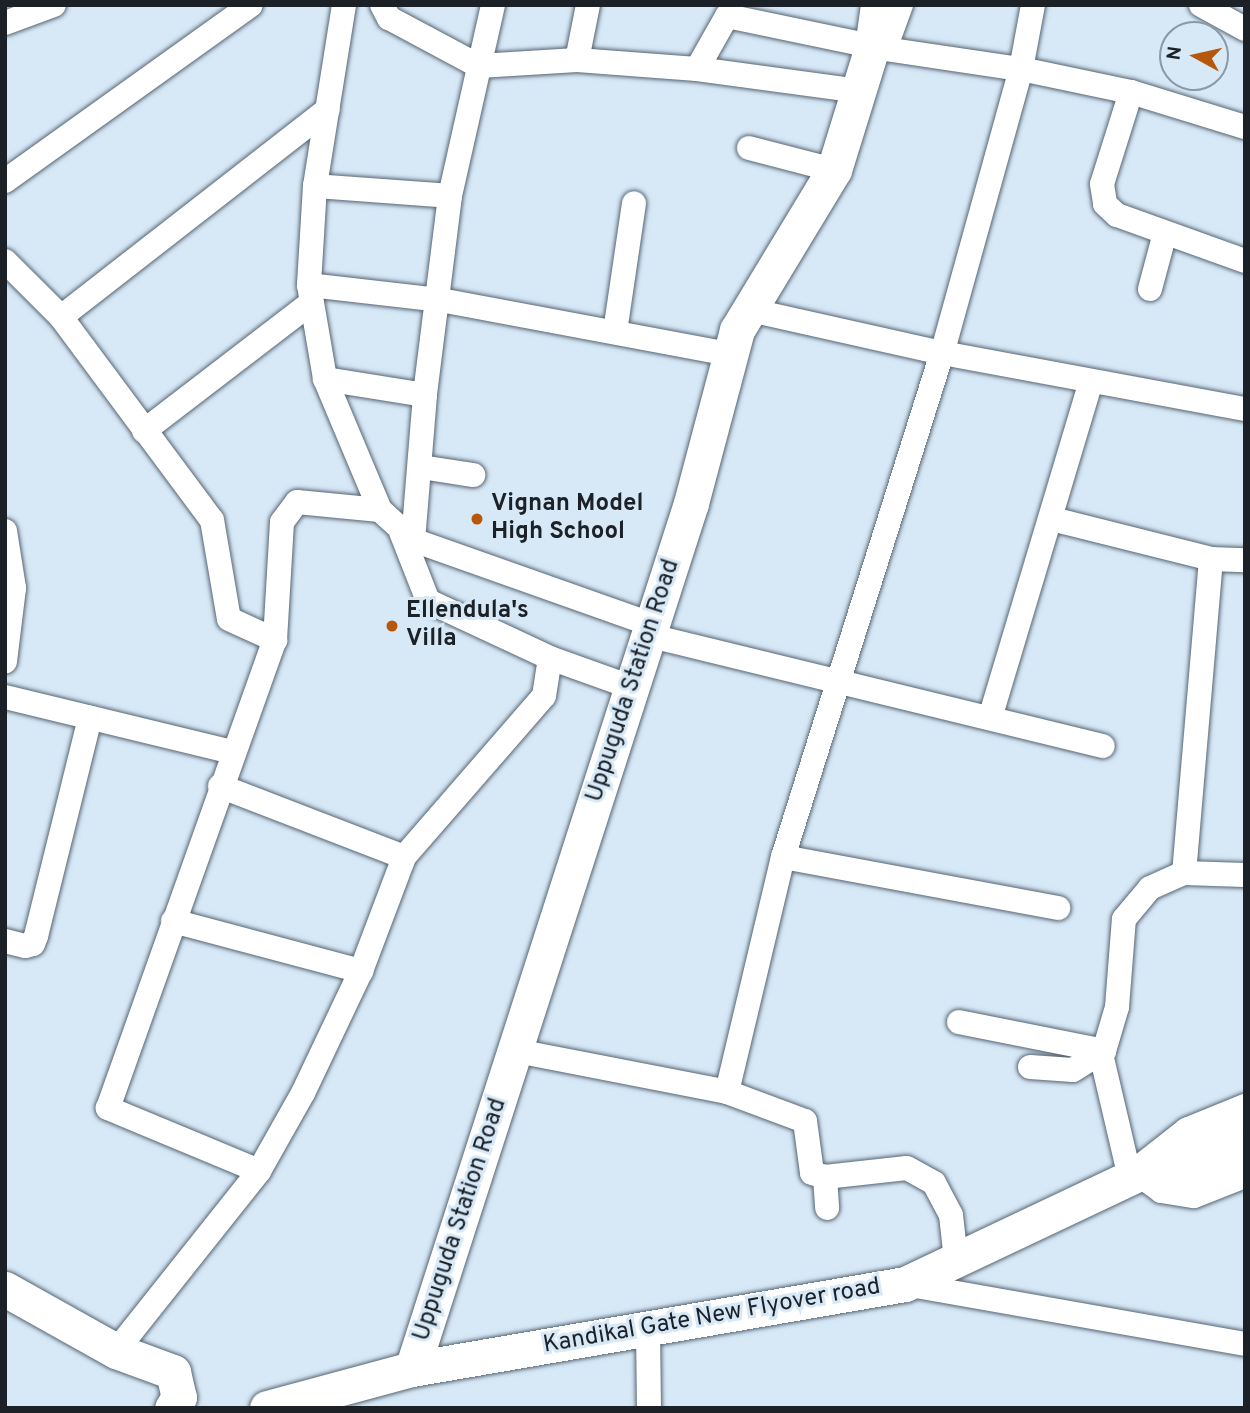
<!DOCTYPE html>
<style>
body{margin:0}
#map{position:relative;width:1250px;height:1413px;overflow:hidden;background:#d7e8f7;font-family:Overpass,sans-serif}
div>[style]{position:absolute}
.roads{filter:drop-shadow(0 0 2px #566572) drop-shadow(0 0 2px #566572)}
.street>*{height:24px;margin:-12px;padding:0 12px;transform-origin:12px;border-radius:12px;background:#fff}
.secondary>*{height:35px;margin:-17.5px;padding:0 17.5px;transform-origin:17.5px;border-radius:17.5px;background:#fff}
.dots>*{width:19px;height:19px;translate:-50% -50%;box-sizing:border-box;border:4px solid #d7e8f7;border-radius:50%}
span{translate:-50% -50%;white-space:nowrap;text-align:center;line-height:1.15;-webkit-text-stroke:6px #d7e8f7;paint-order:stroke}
.poi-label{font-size:24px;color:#1b2127;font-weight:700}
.left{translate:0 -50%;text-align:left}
.street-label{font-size:24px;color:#1b2127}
.frame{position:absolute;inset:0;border:7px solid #1b2127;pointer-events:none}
.north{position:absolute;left:1159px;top:21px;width:70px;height:70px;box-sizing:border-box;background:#d7e8f7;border:2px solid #8c98a4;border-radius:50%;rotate:278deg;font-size:19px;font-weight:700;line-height:28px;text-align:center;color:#1b2127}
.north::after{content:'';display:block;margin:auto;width:24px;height:32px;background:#b6570b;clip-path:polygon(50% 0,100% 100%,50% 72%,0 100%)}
</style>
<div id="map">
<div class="roads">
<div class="street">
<i style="left:344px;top:5px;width:183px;rotate:99.1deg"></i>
<i style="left:315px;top:186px;width:99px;rotate:93.5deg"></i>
<i style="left:309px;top:285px;width:95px;rotate:80.3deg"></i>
<i style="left:325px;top:379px;width:142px;rotate:67.2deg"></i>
<i style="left:382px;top:5px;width:15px;rotate:62deg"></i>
<i style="left:389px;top:18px;width:102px;rotate:28.1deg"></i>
<i style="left:479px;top:66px;width:98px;rotate:-3.5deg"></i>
<i style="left:577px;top:60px;width:120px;rotate:4.3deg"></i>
<i style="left:697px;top:69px;width:61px;rotate:-60.5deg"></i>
<i style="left:727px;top:16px;width:161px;rotate:11.8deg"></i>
<i style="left:885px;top:49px;width:137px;rotate:8.4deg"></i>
<i style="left:1021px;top:69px;width:295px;rotate:105.5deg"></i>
<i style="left:942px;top:353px;width:308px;rotate:10.5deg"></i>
<i style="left:493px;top:5px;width:196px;rotate:102.7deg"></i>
<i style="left:450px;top:196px;width:201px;rotate:97.2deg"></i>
<i style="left:425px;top:395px;width:145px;rotate:94.7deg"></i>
<i style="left:413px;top:540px;width:255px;rotate:19.5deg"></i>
<i style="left:1033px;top:5px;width:65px;rotate:100.6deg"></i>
<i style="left:1021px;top:69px;width:112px;rotate:11.8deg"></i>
<i style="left:1131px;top:92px;width:119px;rotate:17.1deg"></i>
<i style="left:1201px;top:5px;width:50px;rotate:28.6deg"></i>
<i style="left:5px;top:23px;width:52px;rotate:-20.2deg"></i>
<i style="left:885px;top:49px;width:47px;rotate:-70deg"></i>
<i style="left:577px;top:60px;width:56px;rotate:-78.7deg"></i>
<i style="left:697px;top:69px;width:163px;rotate:7.7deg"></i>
<i style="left:1131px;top:92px;width:96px;rotate:107.5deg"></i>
<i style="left:1102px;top:184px;width:20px;rotate:81deg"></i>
<i style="left:1105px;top:204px;width:16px;rotate:43deg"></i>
<i style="left:1117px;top:215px;width:136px;rotate:19.8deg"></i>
<i style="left:749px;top:148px;width:88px;rotate:14.5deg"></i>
<i style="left:5px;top:181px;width:302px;rotate:-35.6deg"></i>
<i style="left:315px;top:186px;width:135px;rotate:4.2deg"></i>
<i style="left:5px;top:261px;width:79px;rotate:45deg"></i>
<i style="left:61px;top:317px;width:253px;rotate:53.4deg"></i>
<i style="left:212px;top:520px;width:100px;rotate:80.3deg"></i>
<i style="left:229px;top:619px;width:51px;rotate:24.5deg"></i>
<i style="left:309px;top:285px;width:132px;rotate:6.5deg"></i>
<i style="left:440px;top:300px;width:294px;rotate:10.6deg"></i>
<i style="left:1150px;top:289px;width:58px;rotate:-75deg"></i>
<i style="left:61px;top:317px;width:338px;rotate:-37.9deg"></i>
<i style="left:615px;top:332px;width:130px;rotate:-81.6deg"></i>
<i style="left:325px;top:379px;width:101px;rotate:9.1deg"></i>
<i style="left:144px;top:431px;width:210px;rotate:-37.5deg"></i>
<i style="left:421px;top:467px;width:53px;rotate:8.7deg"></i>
<i style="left:1052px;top:519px;width:164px;rotate:14.1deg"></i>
<i style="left:1211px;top:559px;width:34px;rotate:2deg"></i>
<i style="left:5px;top:531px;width:58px;rotate:81deg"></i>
<i style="left:14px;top:588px;width:74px;rotate:97deg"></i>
<i style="left:401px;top:532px;width:74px;rotate:68.6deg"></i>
<i style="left:428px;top:601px;width:135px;rotate:25deg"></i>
<i style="left:550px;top:658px;width:86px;rotate:19.7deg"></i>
<i style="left:1211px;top:559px;width:315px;rotate:94.9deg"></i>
<i style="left:1184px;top:873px;width:61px;rotate:1.9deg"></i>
<i style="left:647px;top:635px;width:469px;rotate:13.7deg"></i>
<i style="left:5px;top:697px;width:234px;rotate:13.6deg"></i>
<i style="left:990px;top:718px;width:351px;rotate:-73.3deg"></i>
<i style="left:220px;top:786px;width:197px;rotate:21.1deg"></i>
<i style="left:783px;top:857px;width:280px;rotate:10.5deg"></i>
<i style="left:173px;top:921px;width:195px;rotate:14.9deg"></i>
<i style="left:5px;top:941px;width:21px;rotate:14deg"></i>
<i style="left:25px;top:946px;width:8px;rotate:-14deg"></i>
<i style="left:33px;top:944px;width:9px;rotate:-69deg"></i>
<i style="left:36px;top:936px;width:225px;rotate:-76.1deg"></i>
<i style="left:959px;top:1022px;width:148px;rotate:11.3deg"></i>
<i style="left:517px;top:1051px;width:214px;rotate:11deg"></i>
<i style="left:727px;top:1092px;width:242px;rotate:-76.6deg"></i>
<i style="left:783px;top:857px;width:528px;rotate:-72.49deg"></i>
<i style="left:942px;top:353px;width:197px;rotate:-167.4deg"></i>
<i style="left:1101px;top:1054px;width:127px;rotate:76.8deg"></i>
<i style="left:1030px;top:1067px;width:43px;rotate:4deg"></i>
<i style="left:1073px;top:1070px;width:36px;rotate:-32deg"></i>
<i style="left:1104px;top:1051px;width:46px;rotate:-73.5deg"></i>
<i style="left:1117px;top:1007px;width:88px;rotate:-85.5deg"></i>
<i style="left:1124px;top:919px;width:40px;rotate:-50deg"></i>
<i style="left:1150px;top:888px;width:37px;rotate:-24deg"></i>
<i style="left:727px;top:1092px;width:83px;rotate:20.4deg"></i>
<i style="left:805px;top:1121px;width:52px;rotate:82.3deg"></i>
<i style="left:812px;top:1173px;width:14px;rotate:17deg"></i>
<i style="left:825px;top:1177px;width:82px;rotate:-6.3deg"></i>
<i style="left:907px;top:1168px;width:31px;rotate:29deg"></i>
<i style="left:934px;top:1183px;width:36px;rotate:62deg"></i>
<i style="left:951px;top:1215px;width:45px;rotate:83.7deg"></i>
<i style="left:259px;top:1171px;width:164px;rotate:-157.4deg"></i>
<i style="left:108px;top:1108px;width:497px;rotate:-70.4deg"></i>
<i style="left:275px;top:640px;width:118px;rotate:-86.6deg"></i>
<i style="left:282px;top:522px;width:25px;rotate:-53deg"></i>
<i style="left:297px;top:502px;width:83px;rotate:5.5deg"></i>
<i style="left:380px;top:510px;width:45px;rotate:42.3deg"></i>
<i style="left:1138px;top:1174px;width:29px;rotate:36deg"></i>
<i style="left:1161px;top:1191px;width:33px;rotate:9deg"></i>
<i style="left:1194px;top:1196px;width:55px;rotate:-21.4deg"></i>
<i style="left:825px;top:1177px;width:31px;rotate:86deg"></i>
<i style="left:905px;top:1284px;width:345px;rotate:10deg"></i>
<i style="left:648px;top:1328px;width:80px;rotate:89.3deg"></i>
<i style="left:116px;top:1351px;width:230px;rotate:-51.5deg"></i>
<i style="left:259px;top:1171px;width:90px;rotate:-60.6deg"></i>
<i style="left:303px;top:1093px;width:135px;rotate:-64.6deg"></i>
<i style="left:361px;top:971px;width:122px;rotate:-69.3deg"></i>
<i style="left:404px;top:857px;width:213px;rotate:-49deg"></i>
<i style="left:544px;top:696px;width:38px;rotate:-81deg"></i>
</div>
<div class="secondary">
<i style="left:1138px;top:1174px;width:64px;rotate:-7.1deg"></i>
<i style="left:1202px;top:1166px;width:47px;rotate:-22.7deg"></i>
<i style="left:5px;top:1289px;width:127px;rotate:29.2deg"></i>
<i style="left:116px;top:1351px;width:61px;rotate:20.2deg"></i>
<i style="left:173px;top:1372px;width:26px;rotate:77deg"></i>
<i style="left:179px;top:1397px;width:13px;rotate:122deg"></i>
<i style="left:412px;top:1369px;width:910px;rotate:-72.14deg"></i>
<i style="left:691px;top:503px;width:179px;rotate:-75.1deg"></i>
<i style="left:737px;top:330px;width:187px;rotate:-58.8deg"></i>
<i style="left:834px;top:170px;width:129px;rotate:-72.8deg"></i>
<i style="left:872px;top:47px;width:42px;rotate:-81.9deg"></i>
<i style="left:267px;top:1408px;width:150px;rotate:-15.1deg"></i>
<i style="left:412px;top:1369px;width:500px;rotate:-9.78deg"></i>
<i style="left:905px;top:1284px;width:258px;rotate:-25.3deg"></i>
<i style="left:1138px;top:1174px;width:65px;rotate:-38.1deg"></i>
<i style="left:1189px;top:1134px;width:61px;rotate:-22.3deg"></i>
</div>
</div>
<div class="dots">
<i style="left:477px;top:519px;background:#b6570b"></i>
<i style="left:392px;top:626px;background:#b6570b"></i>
</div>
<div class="poi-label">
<span class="left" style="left:491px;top:519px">Vignan Model<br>High School</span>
<span class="left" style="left:406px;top:626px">Ellendula's<br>Villa</span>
</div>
<div class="street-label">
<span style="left:634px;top:681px;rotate:-72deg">Uppuguda Station Road</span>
<span style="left:461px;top:1220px;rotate:-72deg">Uppuguda Station Road</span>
<span style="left:712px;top:1317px;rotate:-10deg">Kandikal Gate New Flyover road</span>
</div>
<div class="frame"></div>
<div class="north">N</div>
</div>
